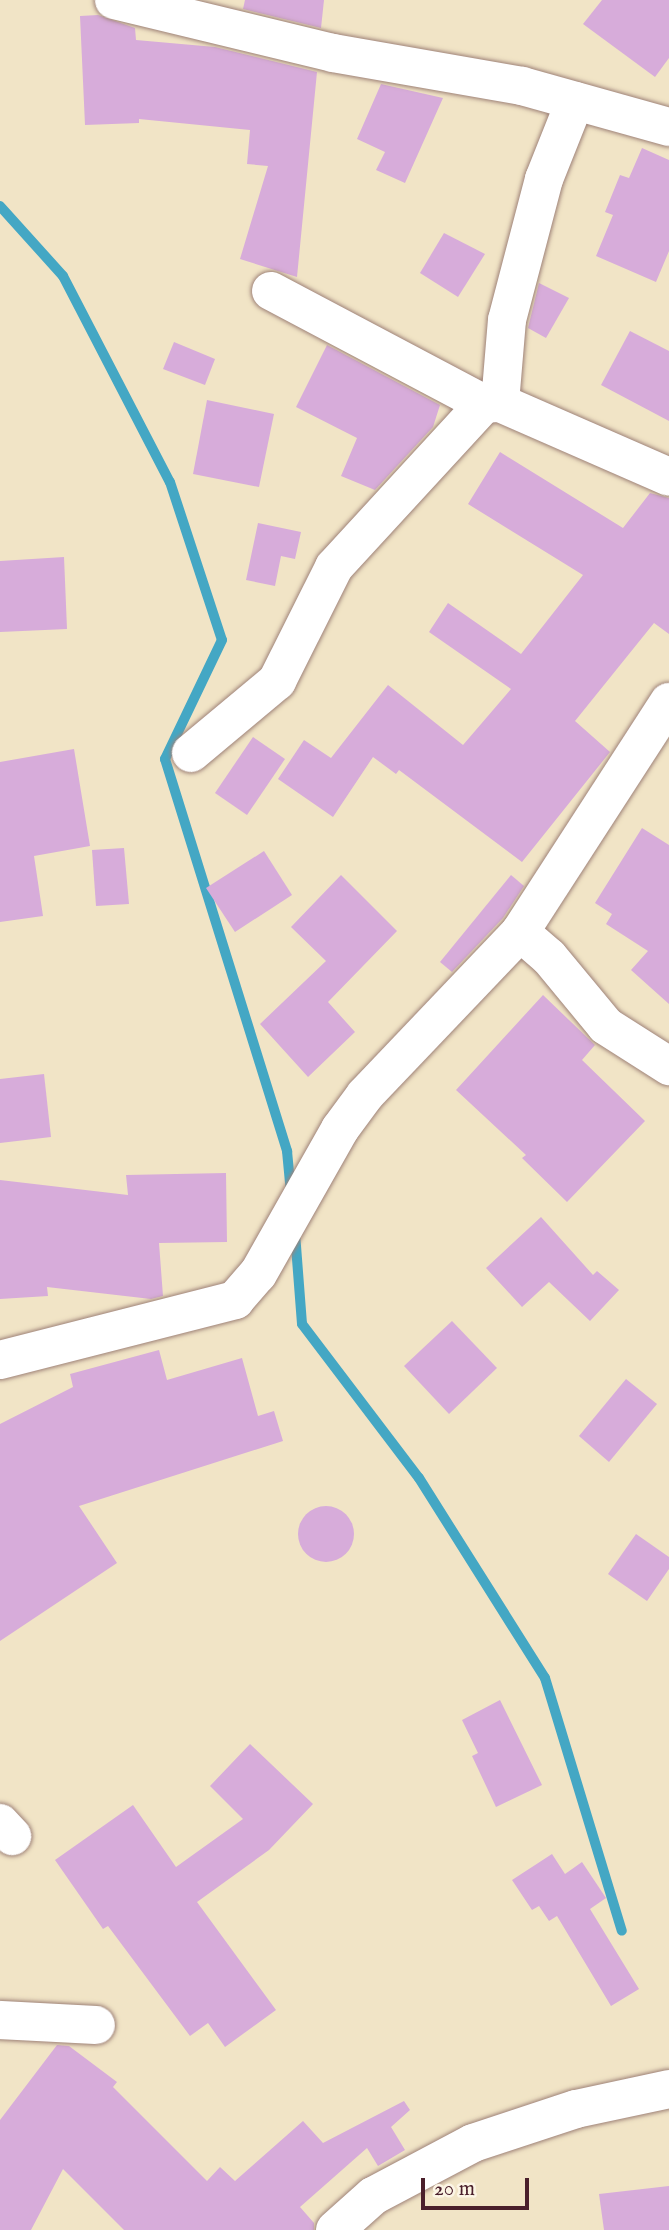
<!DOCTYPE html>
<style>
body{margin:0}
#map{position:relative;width:669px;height:2230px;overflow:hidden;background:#f1e4c6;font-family:"IM FELL English",serif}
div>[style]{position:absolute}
.stream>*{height:10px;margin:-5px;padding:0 5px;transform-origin:5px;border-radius:5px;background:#44a7c4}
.building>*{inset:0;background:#d7acda}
.round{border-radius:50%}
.roads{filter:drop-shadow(0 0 2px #9e8278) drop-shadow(0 0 2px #9e8278)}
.minor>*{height:38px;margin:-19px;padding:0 19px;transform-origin:19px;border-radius:19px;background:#fff}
span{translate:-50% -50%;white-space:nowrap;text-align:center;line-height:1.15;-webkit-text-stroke:5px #fcf5e5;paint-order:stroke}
.scale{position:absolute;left:421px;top:2178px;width:108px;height:32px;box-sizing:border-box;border:4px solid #4a1f2b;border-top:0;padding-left:9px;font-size:21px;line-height:24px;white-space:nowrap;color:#4a1f2b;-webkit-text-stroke:5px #fcf5e5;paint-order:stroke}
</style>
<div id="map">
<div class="stream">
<i style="left:0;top:206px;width:94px;rotate:48deg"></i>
<i style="left:63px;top:276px;width:232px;rotate:62.6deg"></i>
<i style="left:170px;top:482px;width:166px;rotate:71.8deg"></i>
<i style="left:222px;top:640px;width:132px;rotate:115.6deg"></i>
<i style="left:165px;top:759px;width:411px;rotate:72.7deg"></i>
<i style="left:287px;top:1151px;width:42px;rotate:84.6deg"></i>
<i style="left:295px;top:1233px;width:91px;rotate:85.6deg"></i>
<i style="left:302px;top:1324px;width:193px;rotate:52.8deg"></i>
<i style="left:419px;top:1478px;width:236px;rotate:57.8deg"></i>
<i style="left:545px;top:1678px;width:264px;rotate:73.1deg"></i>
</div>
<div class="building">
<i style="clip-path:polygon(245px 0,324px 0,321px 28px,243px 9px)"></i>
<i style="clip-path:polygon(602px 0,669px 0,669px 58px,655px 77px,583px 24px)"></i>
<i style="clip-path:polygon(98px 15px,135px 28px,136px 40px,215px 47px,317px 72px,297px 277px,240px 259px,268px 166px,247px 164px,250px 130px,139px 119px,139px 123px,85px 125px,80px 16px)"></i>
<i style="clip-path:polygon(381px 84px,443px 98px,405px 183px,376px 170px,385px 152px,357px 139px)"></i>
<i style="clip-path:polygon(642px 148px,669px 160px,669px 251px,656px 282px,596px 256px,613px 215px,605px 212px,620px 175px,629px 178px)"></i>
<i style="clip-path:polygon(444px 233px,485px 254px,458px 297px,420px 273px)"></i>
<i style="clip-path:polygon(539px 283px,569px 298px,546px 338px,528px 328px)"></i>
<i style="clip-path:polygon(630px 331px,669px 351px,669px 421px,601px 385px)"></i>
<i style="clip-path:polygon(174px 342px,215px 359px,205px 385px,163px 369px)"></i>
<i style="clip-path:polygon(327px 345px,440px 405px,433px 427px,375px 490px,341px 476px,357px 438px,296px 407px)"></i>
<i style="clip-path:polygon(207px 400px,274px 414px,259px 487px,193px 474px)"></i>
<i style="clip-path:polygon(500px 452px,623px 528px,650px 493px,669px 498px,669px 634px,654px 623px,575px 721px,610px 752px,522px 862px,399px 770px,396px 774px,373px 757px,333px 817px,278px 779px,304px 740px,331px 758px,388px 685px,463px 745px,511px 689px,429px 632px,448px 603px,521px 654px,583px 575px,468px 504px)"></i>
<i style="clip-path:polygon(258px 523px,301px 532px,295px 559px,281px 556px,275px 586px,246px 580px)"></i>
<i style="clip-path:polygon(64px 557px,67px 629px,0 632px,0 561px)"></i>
<i style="clip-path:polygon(253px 737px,285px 759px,247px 815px,215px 793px)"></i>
<i style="clip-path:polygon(74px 749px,90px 846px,34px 856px,43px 916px,0 922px,0 762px)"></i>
<i style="clip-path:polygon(642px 828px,669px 845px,669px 1004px,631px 970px,648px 951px,606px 924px,612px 914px,595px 903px)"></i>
<i style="clip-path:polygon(124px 848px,129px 904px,96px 906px,92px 850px)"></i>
<i style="clip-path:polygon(264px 851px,292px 895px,235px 932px,206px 888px)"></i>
<i style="clip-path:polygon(341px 875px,397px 931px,328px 1002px,355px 1032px,308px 1077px,260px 1024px,326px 961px,291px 927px)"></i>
<i style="clip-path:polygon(511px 875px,524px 886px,503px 918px,452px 972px,440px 962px)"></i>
<i style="clip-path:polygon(543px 995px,595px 1045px,582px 1060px,645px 1121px,567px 1202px,522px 1158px,526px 1155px,456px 1090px)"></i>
<i style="clip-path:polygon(44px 1074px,51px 1137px,0 1143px,0 1079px)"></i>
<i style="clip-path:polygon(226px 1173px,227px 1242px,159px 1243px,163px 1296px,151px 1299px,47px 1287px,48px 1296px,0 1299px,0 1180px,128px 1195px,126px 1175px)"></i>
<i style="clip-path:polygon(541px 1217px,593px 1275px,597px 1271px,619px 1290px,590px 1321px,549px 1282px,522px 1307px,486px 1268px)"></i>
<i style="clip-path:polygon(452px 1321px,497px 1368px,449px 1414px,404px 1366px)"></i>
<i style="clip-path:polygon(159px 1350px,167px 1380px,242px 1358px,258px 1416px,274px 1411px,283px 1441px,79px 1506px,117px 1563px,0 1641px,0 1424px,73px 1387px,70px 1374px)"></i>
<i style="clip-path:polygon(626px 1379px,657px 1404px,609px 1462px,579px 1436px)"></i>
<i class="round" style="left:298px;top:1506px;width:56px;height:56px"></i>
<i style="clip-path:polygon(636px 1534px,669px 1557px,669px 1569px,647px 1601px,608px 1574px)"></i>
<i style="clip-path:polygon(500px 1700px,542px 1785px,496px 1807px,472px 1756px,478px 1753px,462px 1720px)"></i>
<i style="clip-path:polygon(250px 1744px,313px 1804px,269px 1850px,197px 1902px,276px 2010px,225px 2047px,208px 2023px,190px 2036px,108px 1926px,103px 1929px,55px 1860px,133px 1805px,176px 1867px,243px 1819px,210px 1786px)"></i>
<i style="clip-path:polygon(552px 1854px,565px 1874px,582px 1862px,606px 1898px,590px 1909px,639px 1989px,611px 2006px,557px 1916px,549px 1921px,539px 1906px,532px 1910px,512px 1880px)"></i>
<i style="clip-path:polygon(57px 2045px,69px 2046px,117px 2082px,113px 2087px,207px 2181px,220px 2167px,235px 2181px,303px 2121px,323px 2143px,404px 2101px,410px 2110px,391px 2127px,405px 2150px,378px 2166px,367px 2148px,300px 2207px,314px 2223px,314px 2230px,124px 2230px,63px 2169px,31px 2230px,0 2230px,0 2120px)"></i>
<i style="clip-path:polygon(669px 2186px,669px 2230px,604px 2230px,599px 2194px)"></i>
</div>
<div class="roads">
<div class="minor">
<i style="left:114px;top:0;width:225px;rotate:13.6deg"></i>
<i style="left:333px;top:53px;width:192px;rotate:9.9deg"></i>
<i style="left:522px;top:86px;width:153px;rotate:15.6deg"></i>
<i style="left:271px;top:291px;width:241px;rotate:27.9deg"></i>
<i style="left:500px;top:403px;width:83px;rotate:-85.2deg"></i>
<i style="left:507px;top:320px;width:146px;rotate:-75.3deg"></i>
<i style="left:544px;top:179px;width:84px;rotate:-68.3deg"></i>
<i style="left:191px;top:753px;width:112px;rotate:-39.9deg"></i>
<i style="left:277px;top:681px;width:127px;rotate:-63.4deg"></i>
<i style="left:334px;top:567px;width:222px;rotate:-47.4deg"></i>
<i style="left:484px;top:404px;width:16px;rotate:-4deg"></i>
<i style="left:500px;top:403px;width:184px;rotate:23.6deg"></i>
<i style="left:520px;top:932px;width:38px;rotate:41deg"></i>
<i style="left:549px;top:957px;width:89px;rotate:50.4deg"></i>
<i style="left:606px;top:1026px;width:75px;rotate:32.4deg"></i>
<i style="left:0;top:1360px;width:243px;rotate:-14.3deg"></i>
<i style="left:235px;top:1300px;width:35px;rotate:-49deg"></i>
<i style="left:258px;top:1274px;width:167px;rotate:-60.5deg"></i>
<i style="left:340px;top:1129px;width:42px;rotate:-53.7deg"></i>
<i style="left:365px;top:1095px;width:225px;rotate:-46.4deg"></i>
<i style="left:520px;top:932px;width:274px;rotate:-57.1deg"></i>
<i style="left:0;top:1823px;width:18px;rotate:47deg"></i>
<i style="left:0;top:2020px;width:96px;rotate:3deg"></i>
<i style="left:335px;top:2230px;width:51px;rotate:-41.8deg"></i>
<i style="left:373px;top:2196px;width:113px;rotate:-27.9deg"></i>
<i style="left:473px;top:2143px;width:108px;rotate:-18.3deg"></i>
<i style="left:576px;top:2109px;width:95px;rotate:-12.1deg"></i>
</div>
</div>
<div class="scale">20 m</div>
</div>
